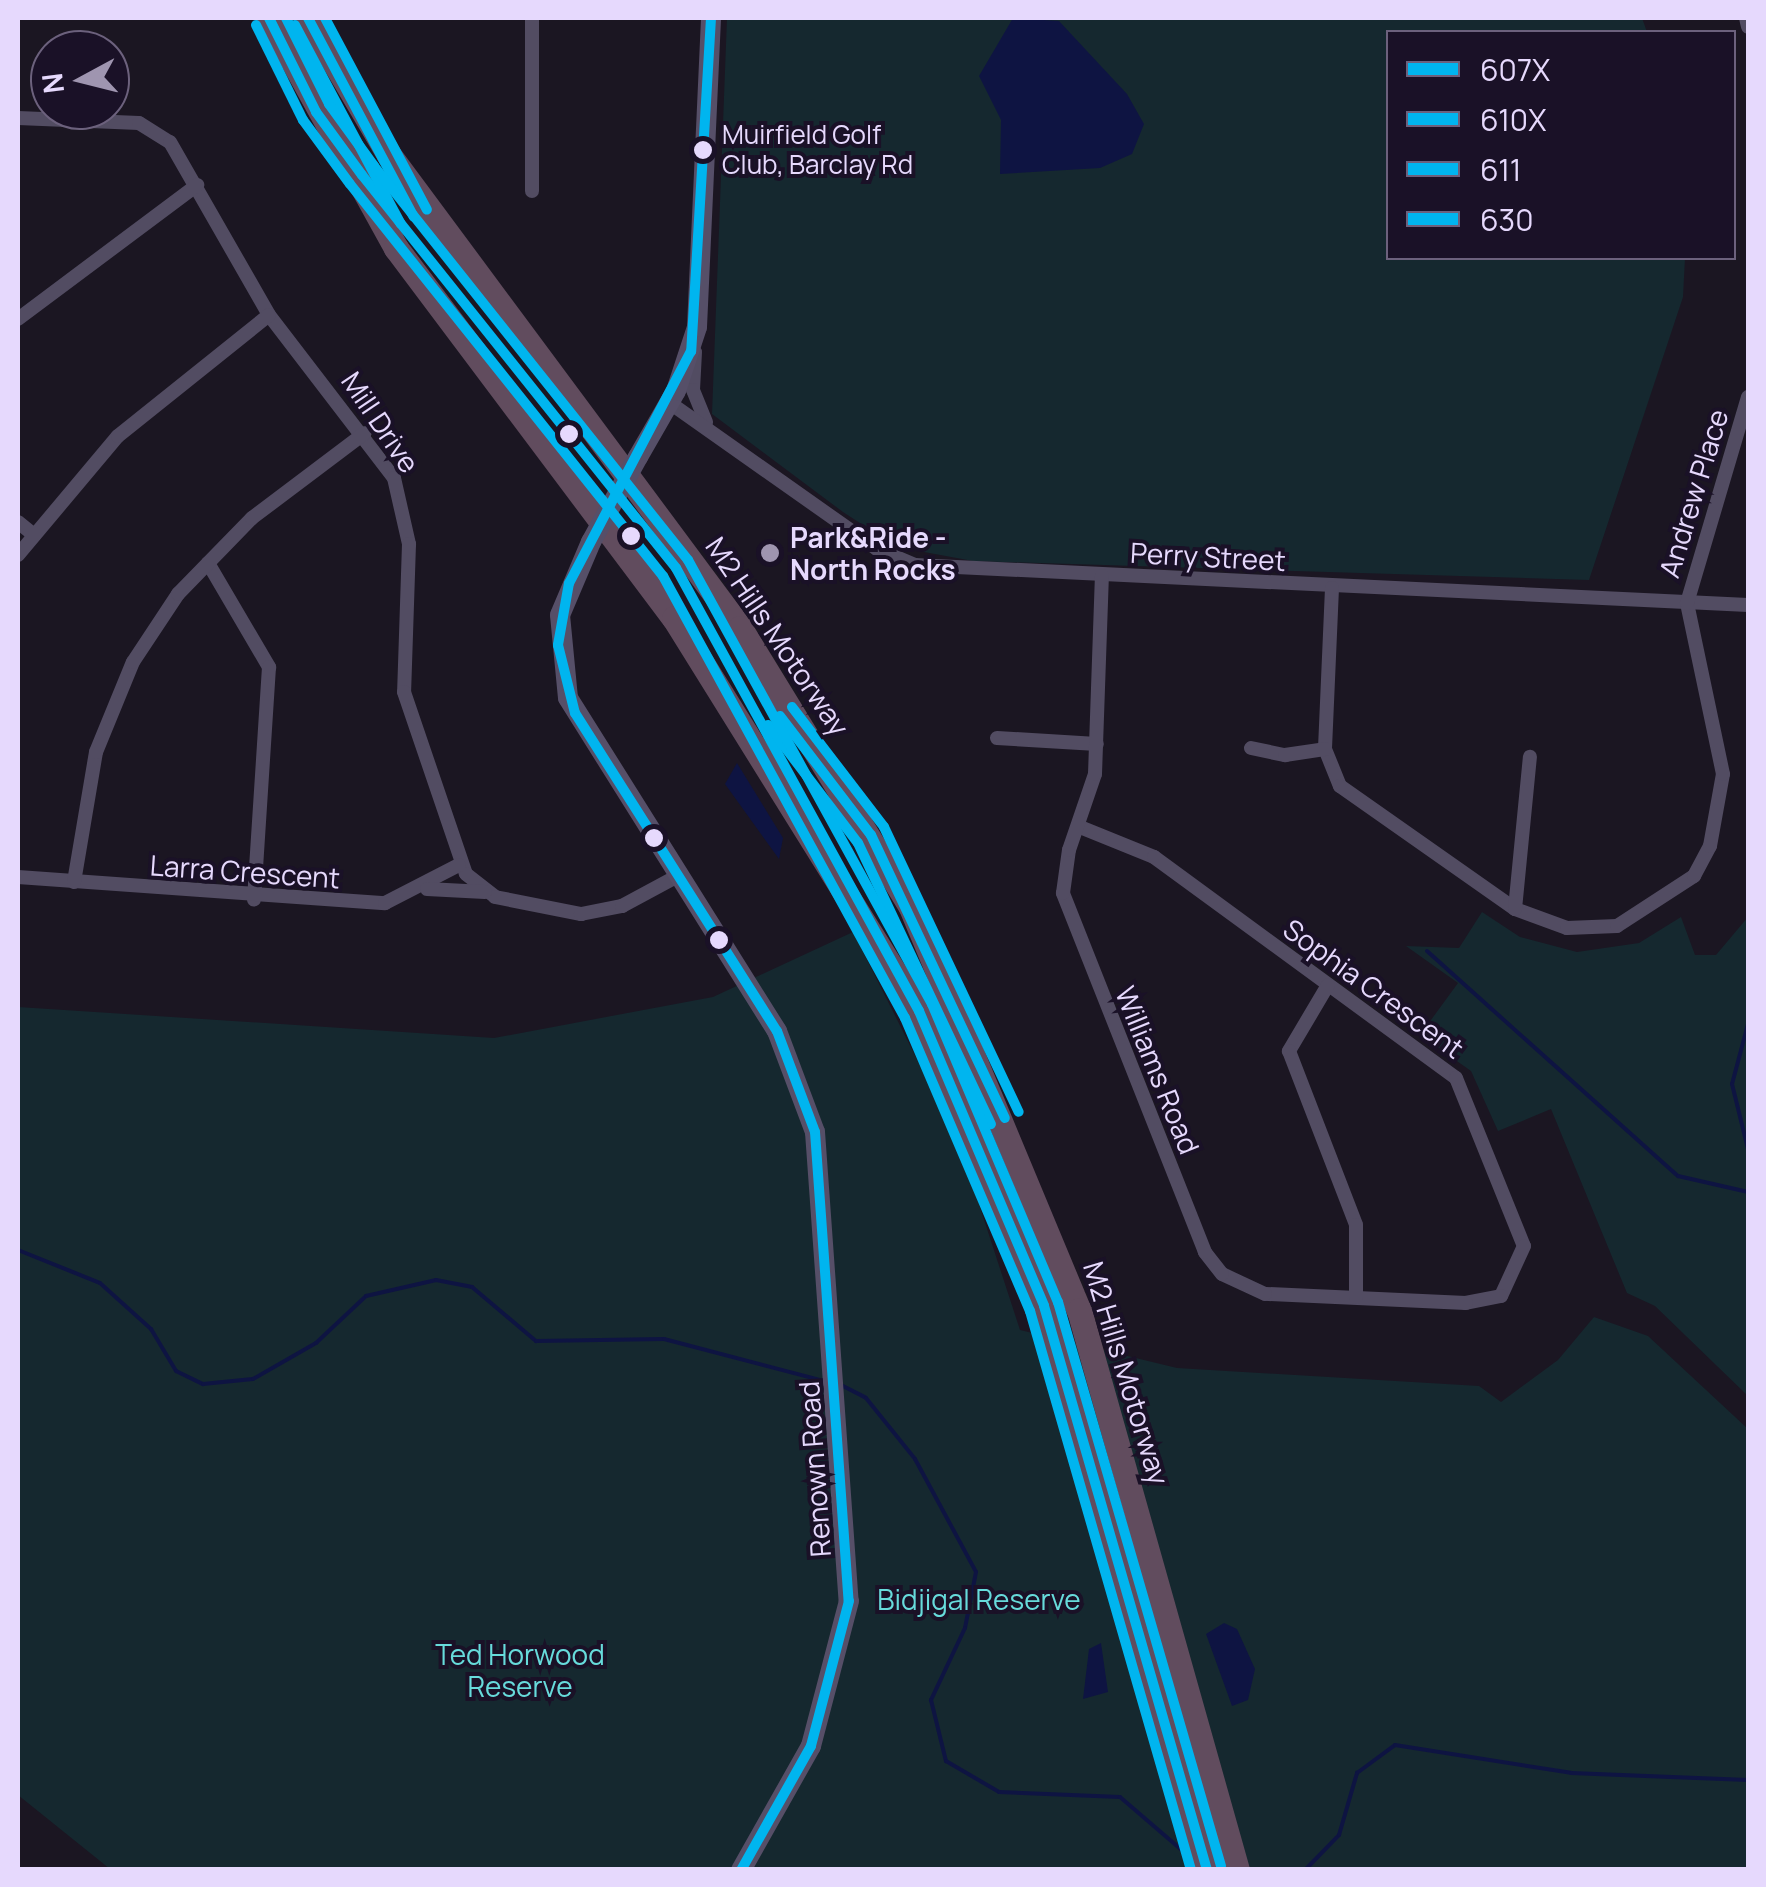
<!DOCTYPE html>
<style>
body{margin:0}
#map{position:relative;width:1766px;height:1887px;overflow:hidden;background:#1b1622;font-family:Manrope,sans-serif}
div>[style]{position:absolute}
.green>*{inset:0;background:#15282f}
.water>*{inset:0;background:#0e1442}
.stream>*{height:4px;margin:-2px;padding:0 2px;transform-origin:2px;border-radius:2px;background:#0e1442}
.street>*{height:14px;margin:-7px;padding:0 7px;transform-origin:7px;border-radius:7px;background:#524c62}
.secondary>*{height:20px;margin:-10px;padding:0 10px;transform-origin:10px;border-radius:10px;background:#564f68}
.highway>*{height:25px;margin:-12.5px;padding:0 12.5px;transform-origin:12.5px;border-radius:12.5px;background:#614c5e}
.secondary-bridge>*{height:20px;margin:-10px;padding:0 10px;transform-origin:10px;border-radius:10px;background:#564f68}
.bus-1>*{height:10px;margin:-5px;padding:0 5px;transform-origin:5px;border-radius:5px;background:#00b5ef}
.bus-2>*{height:10px;margin:-5px;padding:0 5px;transform-origin:5px;border-radius:5px;background:#00b5ef}
.bus-3>*{height:10px;margin:-5px;padding:0 5px;transform-origin:5px;border-radius:5px;background:#00b5ef}
.bus-4>*{height:10px;margin:-5px;padding:0 5px;transform-origin:5px;border-radius:5px;background:#00b5ef}
.dots>*{width:28px;height:28px;translate:-50% -50%;box-sizing:border-box;border:5px solid #1a1127;border-radius:50%}
span{translate:-50% -50%;white-space:nowrap;text-align:center;line-height:1.15;-webkit-text-stroke:8px #1a1127;paint-order:stroke}
.bus-label{font-size:26px;color:#e6d9fd}
.left{translate:0 -50%;text-align:left}
.street-label{font-size:28px;color:#e6d9fd}
.poi-label{font-size:28px;color:#e6d9fd;font-weight:700}
.park-label{font-size:28px;color:#67dbdb}
.frame{position:absolute;inset:0;border:20px solid #e6d9fd;pointer-events:none}
.legend{position:absolute;left:1386px;top:30px;width:350px;height:230px;box-sizing:border-box;background:#1a1127;border:2px solid #6c617d;margin:0;padding:12px 18px;list-style:none;font-size:30px;color:#e6d9fd}
.legend li{display:flex;align-items:center;gap:20px;height:50px}
.legend b{width:50px;border:2px solid #6c617d}
.north{position:absolute;left:30px;top:30px;width:100px;height:100px;box-sizing:border-box;background:#1a1127;border:2px solid #6c617d;border-radius:50%;rotate:263deg;font-size:28px;font-weight:700;line-height:40px;text-align:center;color:#e6d9fd}
.north::after{content:'';display:block;margin:auto;width:35px;height:45px;background:#9f95b0;clip-path:polygon(50% 0,100% 100%,50% 72%,0 100%)}
</style>
<div id="map">
<div class="green">
<i style="clip-path:polygon(727px 18px,1642px 18px,1647px 32px,1388px 32px,1388px 258px,1685px 258px,1683px 297px,1589px 580px,973px 561px,897px 547px,843px 512px,712px 414px)"></i>
<i style="clip-path:polygon(1482px 912px,1520px 937px,1577px 952px,1639px 943px,1681px 917px,1695px 955px,1716px 955px,1748px 917px,1748px 1396px,1655px 1306px,1627px 1293px,1551px 1109px,1498px 1131px,1471px 1071px,1420px 1035px,1458px 983px,1406px 946px,1459px 948px)"></i>
<i style="clip-path:polygon(853px 932px,959px 1143px,1020px 1330px,1177px 1368px,1479px 1386px,1501px 1402px,1558px 1360px,1594px 1317px,1648px 1336px,1748px 1429px,1748px 1869px,110px 1869px,18px 1795px,18px 1007px,494px 1038px,713px 997px)"></i>
</div>
<div class="water">
<i style="clip-path:polygon(1013px 18px,1059px 21px,1127px 94px,1144px 124px,1132px 154px,1100px 168px,1000px 174px,1001px 120px,979px 76px)"></i>
<i style="clip-path:polygon(737px 763px,783px 838px,779px 859px,725px 784px)"></i>
<i style="clip-path:polygon(1224px 1623px,1237px 1629px,1255px 1669px,1248px 1700px,1232px 1706px,1206px 1634px)"></i>
<i style="clip-path:polygon(1101px 1643px,1108px 1692px,1083px 1699px,1089px 1649px)"></i>
</div>
<div class="stream">
<i style="left:1427px;top:951px;width:337px;rotate:41.9deg"></i>
<i style="left:1678px;top:1176px;width:72px;rotate:12.9deg"></i>
<i style="left:1748px;top:1024px;width:62px;rotate:104.9deg"></i>
<i style="left:1732px;top:1084px;width:67px;rotate:76.2deg"></i>
<i style="left:18px;top:1250px;width:88px;rotate:21.9deg"></i>
<i style="left:100px;top:1283px;width:69px;rotate:42deg"></i>
<i style="left:151px;top:1329px;width:49px;rotate:59.2deg"></i>
<i style="left:176px;top:1371px;width:30px;rotate:26deg"></i>
<i style="left:203px;top:1384px;width:50px;rotate:-5.7deg"></i>
<i style="left:253px;top:1379px;width:73px;rotate:-29.7deg"></i>
<i style="left:316px;top:1343px;width:69px;rotate:-43.2deg"></i>
<i style="left:366px;top:1296px;width:72px;rotate:-12.9deg"></i>
<i style="left:436px;top:1280px;width:37px;rotate:11deg"></i>
<i style="left:472px;top:1287px;width:84px;rotate:40.2deg"></i>
<i style="left:536px;top:1341px;width:128px;rotate:-0.9deg"></i>
<i style="left:664px;top:1339px;width:165px;rotate:14.7deg"></i>
<i style="left:839px;top:1384px;width:30px;rotate:27deg"></i>
<i style="left:866px;top:1398px;width:78px;rotate:51.2deg"></i>
<i style="left:915px;top:1459px;width:128px;rotate:61.6deg"></i>
<i style="left:976px;top:1572px;width:57px;rotate:101.1deg"></i>
<i style="left:965px;top:1628px;width:80px;rotate:115.3deg"></i>
<i style="left:931px;top:1700px;width:63px;rotate:76.2deg"></i>
<i style="left:946px;top:1761px;width:61px;rotate:30.3deg"></i>
<i style="left:999px;top:1792px;width:121px;rotate:2.4deg"></i>
<i style="left:1120px;top:1797px;width:94px;rotate:40.7deg"></i>
<i style="left:1305px;top:1870px;width:49px;rotate:-45.8deg"></i>
<i style="left:1339px;top:1835px;width:65px;rotate:-73.8deg"></i>
<i style="left:1357px;top:1773px;width:47px;rotate:-36.4deg"></i>
<i style="left:1395px;top:1745px;width:178px;rotate:9deg"></i>
<i style="left:1571px;top:1773px;width:177px;rotate:2.3deg"></i>
</div>
<div class="street">
<i style="left:1746px;top:18px;width:9px;rotate:77deg"></i>
<i style="left:18px;top:118px;width:121px;rotate:2.4deg"></i>
<i style="left:139px;top:123px;width:36px;rotate:32deg"></i>
<i style="left:170px;top:142px;width:199px;rotate:60.2deg"></i>
<i style="left:269px;top:315px;width:205px;rotate:52.5deg"></i>
<i style="left:394px;top:478px;width:68px;rotate:77.2deg"></i>
<i style="left:409px;top:544px;width:148px;rotate:91.9deg"></i>
<i style="left:404px;top:692px;width:192px;rotate:71.2deg"></i>
<i style="left:466px;top:874px;width:37px;rotate:38deg"></i>
<i style="left:495px;top:897px;width:88px;rotate:11.2deg"></i>
<i style="left:581px;top:914px;width:42px;rotate:-11deg"></i>
<i style="left:622px;top:906px;width:59px;rotate:-28.3deg"></i>
<i style="left:532px;top:191px;width:173px;rotate:-90deg"></i>
<i style="left:18px;top:319px;width:224px;rotate:-36.8deg"></i>
<i style="left:695px;top:352px;width:38px;rotate:93deg"></i>
<i style="left:693px;top:390px;width:35px;rotate:68deg"></i>
<i style="left:670px;top:403px;width:253px;rotate:35.2deg"></i>
<i style="left:877px;top:549px;width:41px;rotate:22.8deg"></i>
<i style="left:915px;top:565px;width:834px;rotate:2.75deg"></i>
<i style="left:18px;top:522px;width:21px;rotate:39deg"></i>
<i style="left:18px;top:555px;width:155px;rotate:-50deg"></i>
<i style="left:118px;top:436px;width:193px;rotate:-38.7deg"></i>
<i style="left:208px;top:563px;width:121px;rotate:59.6deg"></i>
<i style="left:269px;top:667px;width:233px;rotate:93.7deg"></i>
<i style="left:1332px;top:588px;width:161px;rotate:92.5deg"></i>
<i style="left:1325px;top:749px;width:40px;rotate:68deg"></i>
<i style="left:1340px;top:786px;width:214px;rotate:35.1deg"></i>
<i style="left:1515px;top:909px;width:55px;rotate:20.1deg"></i>
<i style="left:1567px;top:928px;width:50px;rotate:-2.3deg"></i>
<i style="left:1617px;top:926px;width:92px;rotate:-33deg"></i>
<i style="left:1694px;top:876px;width:34px;rotate:-62deg"></i>
<i style="left:1710px;top:846px;width:73px;rotate:-79.8deg"></i>
<i style="left:1723px;top:774px;width:175px;rotate:-101.9deg"></i>
<i style="left:1687px;top:603px;width:215px;rotate:-73.5deg"></i>
<i style="left:997px;top:738px;width:100px;rotate:3.4deg"></i>
<i style="left:1251px;top:748px;width:35px;rotate:12deg"></i>
<i style="left:1285px;top:755px;width:40px;rotate:-8.5deg"></i>
<i style="left:1080px;top:827px;width:80px;rotate:22.1deg"></i>
<i style="left:1154px;top:857px;width:374px;rotate:36.2deg"></i>
<i style="left:1456px;top:1078px;width:181px;rotate:68deg"></i>
<i style="left:1524px;top:1246px;width:55px;rotate:114.7deg"></i>
<i style="left:1501px;top:1296px;width:36px;rotate:169deg"></i>
<i style="left:1466px;top:1303px;width:201px;rotate:-177.4deg"></i>
<i style="left:1265px;top:1294px;width:47px;rotate:-155.1deg"></i>
<i style="left:1222px;top:1274px;width:28px;rotate:-128deg"></i>
<i style="left:1205px;top:1252px;width:386px;rotate:-111.6deg"></i>
<i style="left:1063px;top:893px;width:43px;rotate:-82.1deg"></i>
<i style="left:1069px;top:850px;width:80px;rotate:-71.1deg"></i>
<i style="left:1095px;top:774px;width:198px;rotate:-88deg"></i>
<i style="left:18px;top:877px;width:368px;rotate:4.1deg"></i>
<i style="left:385px;top:903px;width:83px;rotate:-27.2deg"></i>
<i style="left:74px;top:882px;width:132px;rotate:-80.4deg"></i>
<i style="left:96px;top:752px;width:97px;rotate:-67.7deg"></i>
<i style="left:133px;top:662px;width:82px;rotate:-56.5deg"></i>
<i style="left:178px;top:594px;width:106px;rotate:-45.8deg"></i>
<i style="left:252px;top:518px;width:141px;rotate:-37deg"></i>
<i style="left:427px;top:889px;width:58px;rotate:3deg"></i>
<i style="left:1515px;top:909px;width:153px;rotate:-84.4deg"></i>
<i style="left:1328px;top:985px;width:77px;rotate:120.6deg"></i>
<i style="left:1289px;top:1051px;width:186px;rotate:68.9deg"></i>
<i style="left:1356px;top:1225px;width:72px;rotate:90deg"></i>
</div>
<div class="secondary">
<i style="left:638px;top:457px;width:76px;rotate:-60.1deg"></i>
<i style="left:676px;top:391px;width:67px;rotate:-71.8deg"></i>
<i style="left:697px;top:327px;width:309px;rotate:-87.4deg"></i>
<i style="left:591px;top:542px;width:79px;rotate:113deg"></i>
<i style="left:560px;top:615px;width:83px;rotate:84.5deg"></i>
<i style="left:568px;top:698px;width:393px;rotate:57.9deg"></i>
<i style="left:777px;top:1031px;width:108px;rotate:69.4deg"></i>
<i style="left:815px;top:1132px;width:470px;rotate:85.9deg"></i>
<i style="left:849px;top:1601px;width:150px;rotate:104.7deg"></i>
<i style="left:811px;top:1746px;width:142px;rotate:119.4deg"></i>
</div>
<div class="highway">
<i style="left:269px;top:18px;width:263px;rotate:61.1deg"></i>
<i style="left:396px;top:248px;width:463px;rotate:53.1deg"></i>
<i style="left:674px;top:618px;width:463px;rotate:58.1deg"></i>
<i style="left:919px;top:1011px;width:320px;rotate:67deg"></i>
<i style="left:1044px;top:1306px;width:587px;rotate:73.88deg"></i>
<i style="left:308px;top:18px;width:159px;rotate:59.4deg"></i>
<i style="left:389px;top:155px;width:589px;rotate:53.42deg"></i>
<i style="left:740px;top:628px;width:325px;rotate:58.5deg"></i>
<i style="left:910px;top:905px;width:439px;rotate:67.4deg"></i>
<i style="left:1079px;top:1310px;width:582px;rotate:74.24deg"></i>
</div>
<div class="secondary-bridge">
<i style="left:591px;top:542px;width:97px;rotate:-61.1deg"></i>
</div>
<div class="bus-1">
<i style="left:269px;top:18px;width:105px;rotate:63.4deg"></i>
<i style="left:316px;top:112px;width:78px;rotate:53.9deg"></i>
<i style="left:362px;top:175px;width:503px;rotate:51.38deg"></i>
<i style="left:676px;top:568px;width:505px;rotate:61.25deg"></i>
<i style="left:919px;top:1011px;width:320px;rotate:67deg"></i>
<i style="left:1044px;top:1306px;width:587px;rotate:73.88deg"></i>
<i style="left:308px;top:18px;width:225px;rotate:62deg"></i>
<i style="left:780px;top:716px;width:150px;rotate:52.6deg"></i>
<i style="left:871px;top:835px;width:313px;rotate:64.7deg"></i>
</div>
<div class="bus-2">
<i style="left:256px;top:25px;width:106px;rotate:63.7deg"></i>
<i style="left:303px;top:120px;width:79px;rotate:53.7deg"></i>
<i style="left:350px;top:184px;width:502px;rotate:51.39deg"></i>
<i style="left:663px;top:576px;width:504px;rotate:61.3deg"></i>
<i style="left:905px;top:1018px;width:319px;rotate:66.9deg"></i>
<i style="left:1030px;top:1311px;width:582px;rotate:73.93deg"></i>
<i style="left:295px;top:25px;width:225px;rotate:62deg"></i>
<i style="left:768px;top:725px;width:148px;rotate:52.7deg"></i>
<i style="left:858px;top:843px;width:311px;rotate:64.7deg"></i>
</div>
<div class="bus-3">
<i style="left:286px;top:18px;width:96px;rotate:63.4deg"></i>
<i style="left:329px;top:104px;width:77px;rotate:54deg"></i>
<i style="left:374px;top:166px;width:504px;rotate:51.45deg"></i>
<i style="left:688px;top:560px;width:507px;rotate:61.21deg"></i>
<i style="left:932px;top:1004px;width:324px;rotate:67.1deg"></i>
<i style="left:1058px;top:1302px;width:587px;rotate:73.88deg"></i>
<i style="left:325px;top:18px;width:217px;rotate:62deg"></i>
<i style="left:792px;top:707px;width:151px;rotate:52.5deg"></i>
<i style="left:884px;top:827px;width:315px;rotate:64.7deg"></i>
</div>
<div class="bus-4">
<i style="left:711px;top:18px;width:334px;rotate:93.4deg"></i>
<i style="left:691px;top:351px;width:262px;rotate:117.7deg"></i>
<i style="left:569px;top:583px;width:63px;rotate:100.1deg"></i>
<i style="left:558px;top:645px;width:70px;rotate:76deg"></i>
<i style="left:575px;top:713px;width:377px;rotate:57.6deg"></i>
<i style="left:777px;top:1031px;width:108px;rotate:69.4deg"></i>
<i style="left:815px;top:1132px;width:470px;rotate:85.9deg"></i>
<i style="left:849px;top:1601px;width:150px;rotate:104.7deg"></i>
<i style="left:811px;top:1746px;width:142px;rotate:119.4deg"></i>
</div>
<div class="dots">
<i style="left:703px;top:150px;background:#e6d9fd"></i>
<i style="left:569px;top:434px;background:#e6d9fd"></i>
<i style="left:631px;top:536px;background:#e6d9fd"></i>
<i style="left:770px;top:553px;background:#9f95b0"></i>
<i style="left:654px;top:838px;background:#e6d9fd"></i>
<i style="left:719px;top:940px;background:#e6d9fd"></i>
</div>
<div class="bus-label">
<span class="left" style="left:722px;top:150px">Muirfield Golf<br>Club, Barclay Rd</span>
</div>
<div class="street-label">
<span style="left:381px;top:422px;rotate:56deg">Mill Drive</span>
<span style="left:1693px;top:493px;rotate:-73deg">Andrew Place</span>
<span style="left:1208px;top:556px;rotate:3deg">Perry Street</span>
<span style="left:778px;top:636px;rotate:56deg">M2 Hills Motorway</span>
<span style="left:245px;top:871px;rotate:4deg">Larra Crescent</span>
<span style="left:1374px;top:988px;rotate:36deg">Sophia Crescent</span>
<span style="left:1158px;top:1070px;rotate:68deg">Williams Road</span>
<span style="left:1127px;top:1373px;rotate:73deg">M2 Hills Motorway</span>
<span style="left:814px;top:1469px;rotate:-94deg">Renown Road</span>
</div>
<div class="poi-label">
<span class="left" style="left:790px;top:553px">Park&amp;Ride -<br>North Rocks</span>
</div>
<div class="park-label">
<span style="left:979px;top:1599px">Bidjigal Reserve</span>
<span style="left:520px;top:1670px">Ted Horwood<br>Reserve</span>
</div>
<div class="frame"></div>
<ul class="legend">
<li><b style="height:12px;background:#00b5ef"></b>607X</li>
<li><b style="height:12px;background:#00b5ef"></b>610X</li>
<li><b style="height:12px;background:#00b5ef"></b>611</li>
<li><b style="height:12px;background:#00b5ef"></b>630</li>
</ul>
<div class="north">N</div>
</div>
